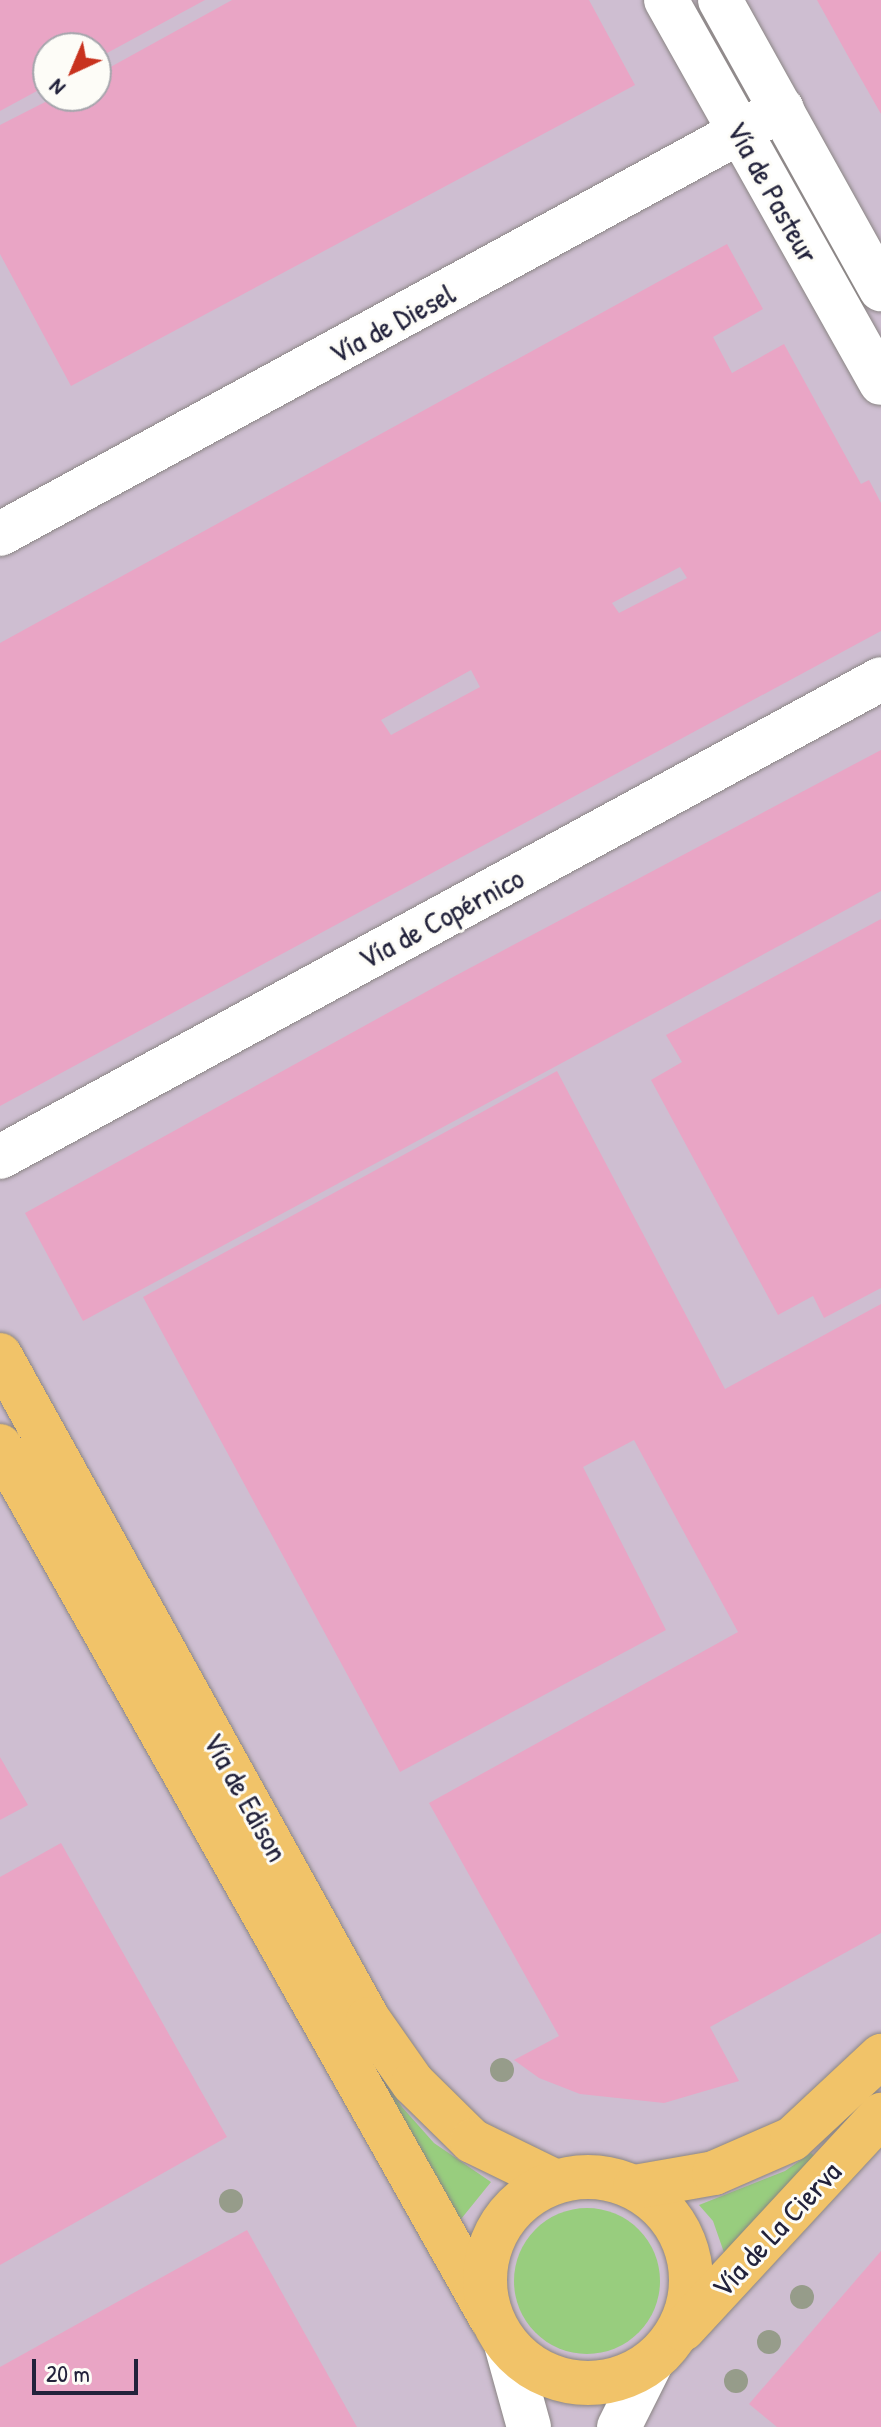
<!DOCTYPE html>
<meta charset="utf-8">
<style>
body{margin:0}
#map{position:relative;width:881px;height:2427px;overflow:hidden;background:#f1e8ce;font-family:"Patrick Hand",sans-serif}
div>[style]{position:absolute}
.industrial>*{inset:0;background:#cebed1}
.green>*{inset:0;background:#98cd7e}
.round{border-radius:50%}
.building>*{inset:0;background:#e9a5c5}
.roads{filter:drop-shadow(0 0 2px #8a8584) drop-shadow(0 0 2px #8a8584)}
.minor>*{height:44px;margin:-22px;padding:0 22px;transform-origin:22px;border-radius:22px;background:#fff}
.major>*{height:44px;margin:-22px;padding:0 22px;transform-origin:22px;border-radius:22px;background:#f1c369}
.major>.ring{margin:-22px;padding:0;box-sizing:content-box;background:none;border:44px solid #f1c369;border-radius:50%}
.trees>*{width:24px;height:24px;margin:-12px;border-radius:50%;background:#969c8a}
span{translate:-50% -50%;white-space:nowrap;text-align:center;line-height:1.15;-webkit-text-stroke:6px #fdfcf7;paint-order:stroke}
.street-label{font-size:30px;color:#22223b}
.north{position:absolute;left:32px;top:32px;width:80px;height:80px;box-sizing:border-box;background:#fdfcf7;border:2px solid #a5a5ac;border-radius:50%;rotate:224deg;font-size:22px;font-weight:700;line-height:32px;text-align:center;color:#22223b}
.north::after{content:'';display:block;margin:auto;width:28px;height:36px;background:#c8321e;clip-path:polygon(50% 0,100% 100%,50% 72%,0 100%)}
.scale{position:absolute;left:32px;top:2359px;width:106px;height:36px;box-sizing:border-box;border:4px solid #22223b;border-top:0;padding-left:10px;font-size:24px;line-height:28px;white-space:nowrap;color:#22223b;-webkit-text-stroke:6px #fdfcf7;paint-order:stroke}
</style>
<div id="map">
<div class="industrial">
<i style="clip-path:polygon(evenodd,0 0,881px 0,881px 2427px,0 2427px,0 0,48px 48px,96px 48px,96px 96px,48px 96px,48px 48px)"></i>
</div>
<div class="green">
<i style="clip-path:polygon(360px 2043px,402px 2107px,434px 2143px,491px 2182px,457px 2224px)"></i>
<i style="clip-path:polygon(811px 2153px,819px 2160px,727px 2261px,713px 2221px,699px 2205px,785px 2171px)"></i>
<i class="round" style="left:514px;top:2208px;width:146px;height:146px"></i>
</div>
<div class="building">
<i style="clip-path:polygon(0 0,205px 0,96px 59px,96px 48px,48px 48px,48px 85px,0 111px)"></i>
<i style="clip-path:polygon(232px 0,589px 0,635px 85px,71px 386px,0 254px,0 125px,57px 96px,96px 96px,96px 75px)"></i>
<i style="clip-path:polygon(817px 0,881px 0,881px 114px,848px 56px)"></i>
<i style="clip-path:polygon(evenodd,727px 244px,763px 309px,713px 337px,732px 373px,784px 344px,861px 484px,869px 480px,881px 503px,881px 631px,0 1106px,0 643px,727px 244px,680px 567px,687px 578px,619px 613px,612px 603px,680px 567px,727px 244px,471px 670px,480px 687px,391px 735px,381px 720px,471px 670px)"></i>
<i style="clip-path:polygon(881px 750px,881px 891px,83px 1321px,25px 1213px,453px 977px)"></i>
<i style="clip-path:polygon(881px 919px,881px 1288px,824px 1318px,813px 1296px,778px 1315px,651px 1080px,682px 1062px,666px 1035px)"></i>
<i style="clip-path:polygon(557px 1071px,725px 1389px,881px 1304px,881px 1933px,710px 2027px,739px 2081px,664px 2103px,580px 2094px,539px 2078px,514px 2060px,559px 2036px,429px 1803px,738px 1632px,634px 1440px,583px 1467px,666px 1630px,400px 1772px,143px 1297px)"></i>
<i style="clip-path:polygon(0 1757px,28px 1805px,0 1820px)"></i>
<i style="clip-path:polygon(61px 1843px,227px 2137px,0 2265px,0 1877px)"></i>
<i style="clip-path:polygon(247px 2230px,357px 2427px,0 2427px,0 2367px)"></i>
<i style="clip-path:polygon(881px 2251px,881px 2427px,777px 2427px,749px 2404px)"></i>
</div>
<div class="roads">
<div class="minor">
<i style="left:666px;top:0;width:439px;rotate:60.7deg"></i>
<i style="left:720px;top:0;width:331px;rotate:60.9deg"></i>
<i style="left:0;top:534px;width:890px;rotate:-28.52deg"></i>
<i style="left:0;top:1157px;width:1002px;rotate:-28.48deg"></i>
<i style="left:506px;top:2344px;width:86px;rotate:74.5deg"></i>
<i style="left:619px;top:2427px;width:72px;rotate:-63.4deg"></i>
</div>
<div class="major">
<i style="left:0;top:1355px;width:759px;rotate:61deg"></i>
<i style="left:368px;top:2019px;width:78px;rotate:54.9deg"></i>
<i style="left:413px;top:2083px;width:83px;rotate:44.5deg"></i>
<i style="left:472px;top:2141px;width:91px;rotate:26deg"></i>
<i style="left:0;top:1446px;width:1001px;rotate:60.62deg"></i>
<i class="ring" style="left:485px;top:2177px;width:162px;height:162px"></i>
<i style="left:635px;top:2187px;width:80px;rotate:-10deg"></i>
<i style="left:714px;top:2173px;width:85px;rotate:-23.6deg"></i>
<i style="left:792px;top:2139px;width:122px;rotate:-43deg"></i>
<i style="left:683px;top:2329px;width:292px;rotate:-47.2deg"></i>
</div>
</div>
<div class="trees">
<i style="left:502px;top:2070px"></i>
<i style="left:231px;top:2201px"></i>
<i style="left:802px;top:2297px"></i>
<i style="left:769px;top:2342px"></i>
<i style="left:736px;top:2381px"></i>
</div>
<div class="street-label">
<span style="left:773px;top:192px;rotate:61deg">Vía de Pasteur</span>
<span style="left:392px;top:323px;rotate:-28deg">Vía de Diesel</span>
<span style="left:441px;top:918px;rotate:-28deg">Vía de Copérnico</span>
<span style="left:246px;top:1797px;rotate:61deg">Vía de Edison</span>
<span style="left:776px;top:2229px;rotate:-47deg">Vía de La Cierva</span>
</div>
<div class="north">N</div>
<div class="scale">20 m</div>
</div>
